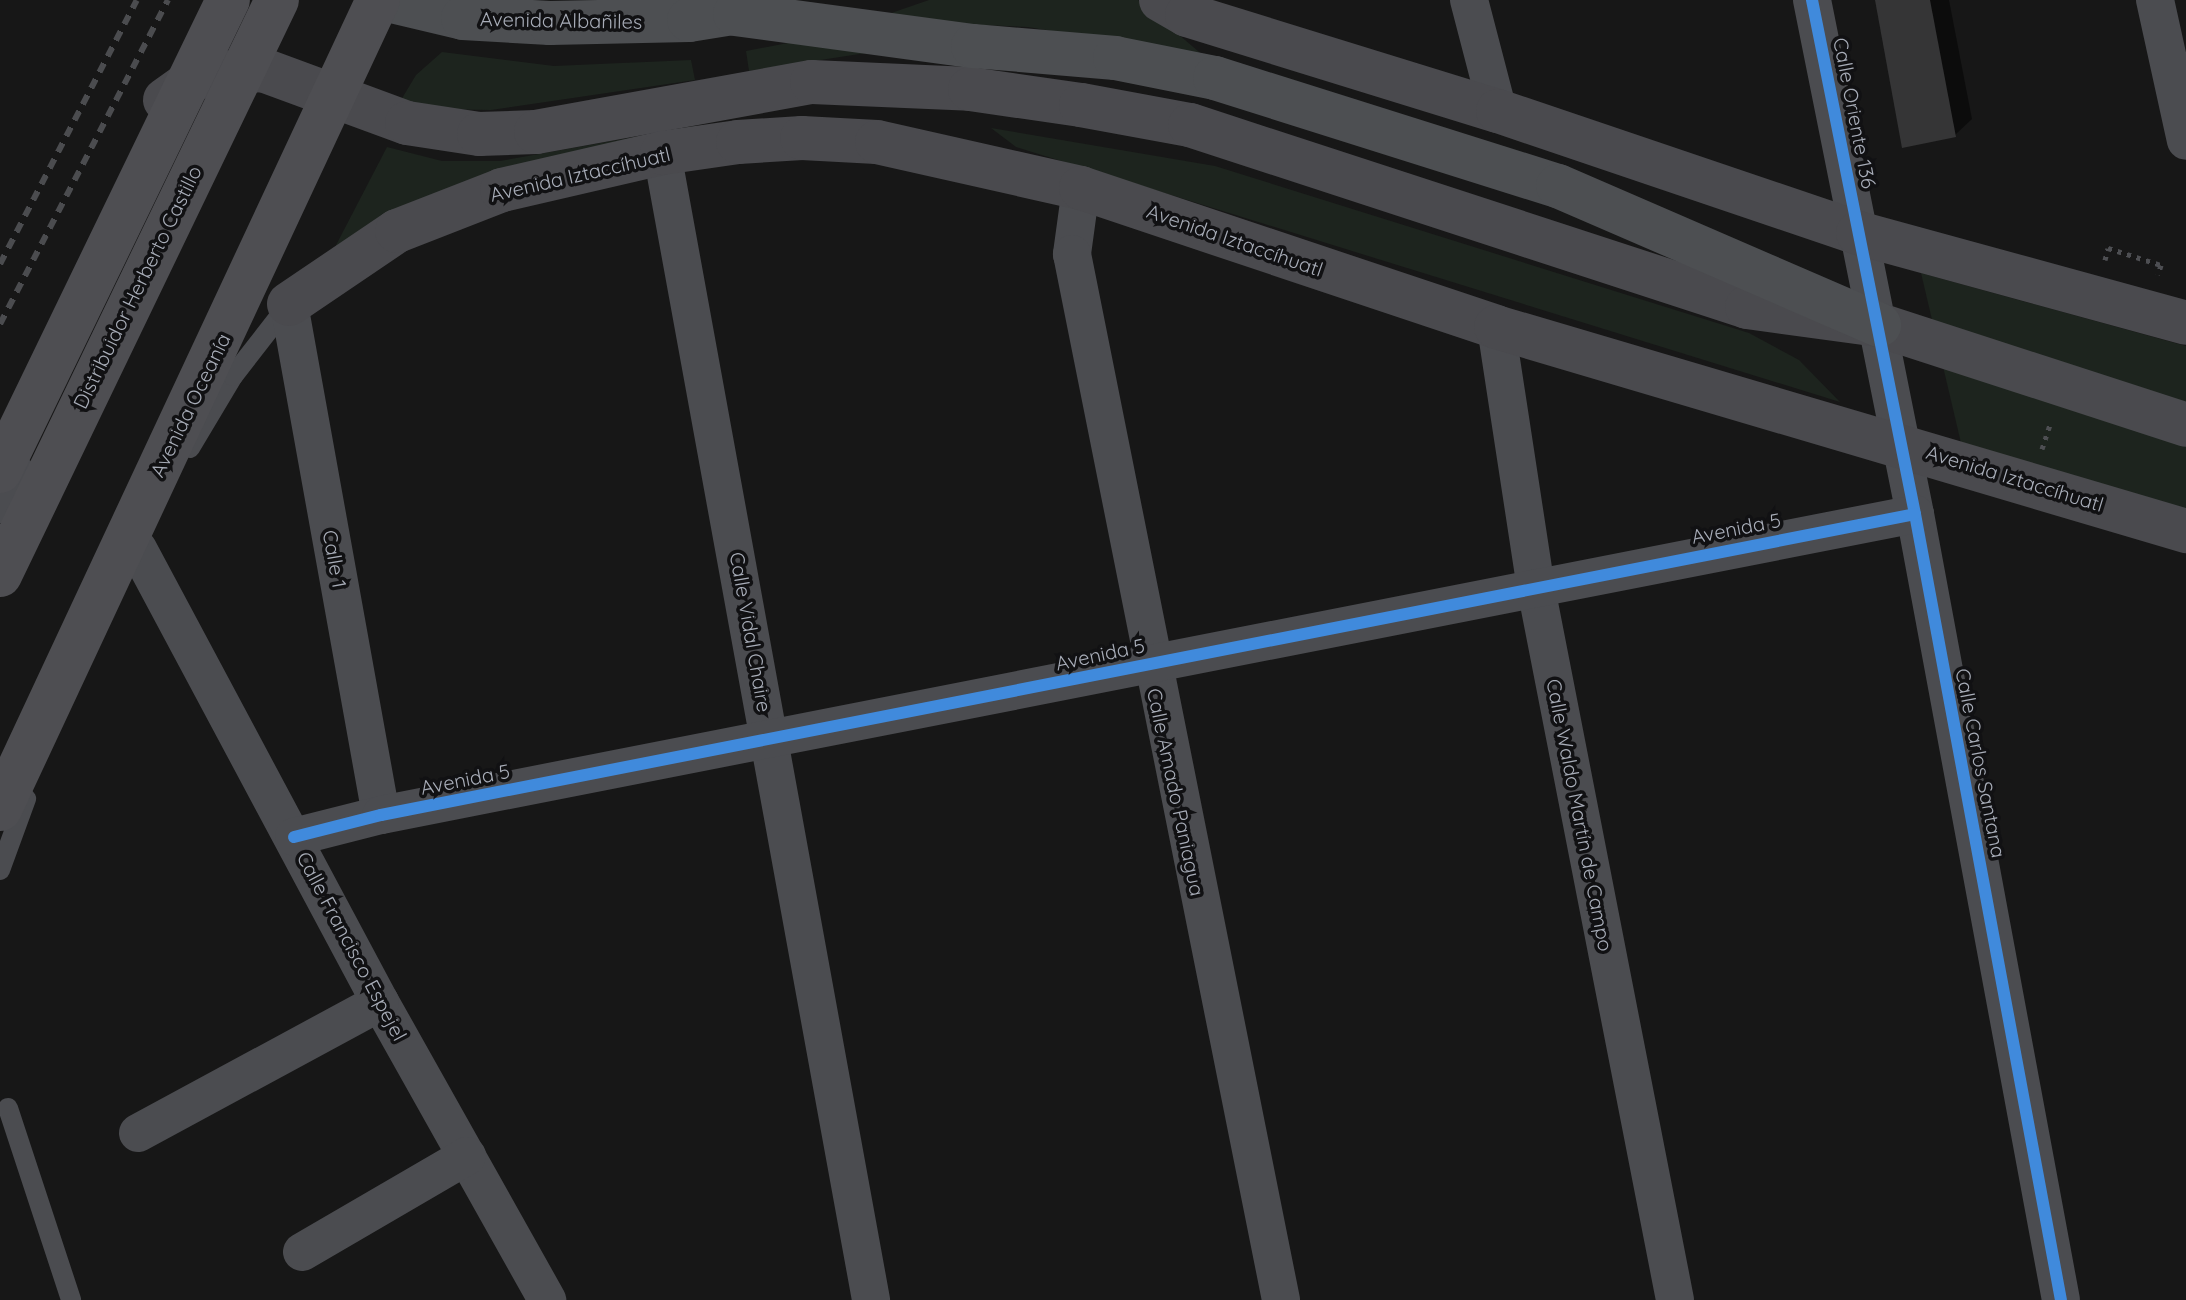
<!DOCTYPE html>
<meta charset="utf-8">
<style>
body{margin:0}
#map{position:relative;width:2186px;height:1300px;overflow:hidden;background:#171717;font-family:Quicksand,sans-serif}
div>[style]{position:absolute}
.green>*{inset:0;background:#1d241e}
.shadow>*{inset:0;background:#0007}
.building>*{inset:0;background:#353536}
.path>*{height:5px;margin-top:-2.5px;transform-origin:0;background:repeating-linear-gradient(90deg,#4d4e52 0 4px,transparent 0 10px)}
.service>*{height:20px;margin:-10px;padding:0 10px;transform-origin:10px;border-radius:10px;background:#4b4c50}
.minor>*{height:38px;margin:-19px;padding:0 19px;transform-origin:19px;border-radius:19px;background:#4b4c50}
.secondary>*{height:44px;margin:-22px;padding:0 22px;transform-origin:22px;border-radius:22px;background:#4a4a4e}
.primary>*{height:44px;margin:-22px;padding:0 22px;transform-origin:22px;border-radius:22px;background:#4d4f52}
.trunk>*{height:44px;margin:-22px;padding:0 22px;transform-origin:22px;border-radius:22px;background:#4e4e52}
.rail>*{height:6px;margin-top:-3px;transform-origin:0;background:repeating-linear-gradient(90deg,#4b4c4f 0 10px,transparent 0 18px)}
.cycleway>*{height:12px;margin:-6px;padding:0 6px;transform-origin:6px;border-radius:6px;background:#408adc}
span{translate:-50% -50%;white-space:nowrap;text-align:center;line-height:1.15;-webkit-text-stroke:7px #111113;paint-order:stroke}
.street-label{font-size:20px;color:#a8adb8}
</style>
<div id="map">
<div class="green">
<i style="clip-path:polygon(929px 0,1138px 0,1205px 57px,1028px 27px,871px 20px)"></i>
<i style="clip-path:polygon(793px 42px,866px 53px,749px 71px,746px 51px)"></i>
<i style="clip-path:polygon(442px 52px,554px 66px,691px 60px,695px 80px,491px 110px,435px 109px,401px 100px,416px 75px)"></i>
<i style="clip-path:polygon(696px 126px,698px 137px,333px 251px,387px 147px,442px 161px,500px 161px)"></i>
<i style="clip-path:polygon(991px 128px,1215px 166px,1749px 333px,1799px 360px,1840px 402px,1016px 147px)"></i>
<i style="clip-path:polygon(1921px 273px,2186px 346px,2186px 521px,1961px 443px)"></i>
</div>
<div class="shadow">
<i style="clip-path:polygon(1877px 0,1949px 0,1972px 119px,1955px 135px)"></i>
</div>
<div class="building">
<i style="clip-path:polygon(1875px 0,1930px 0,1956px 137px,1902px 148px)"></i>
</div>
<div class="path">
<i style="left:2105px;top:260px;width:12px;rotate:-76deg"></i>
<i style="left:2108px;top:248px;width:56px;rotate:17.8deg"></i>
<i style="left:2161px;top:265px;width:10px;rotate:107deg"></i>
<i style="left:2042px;top:449px;width:29px;rotate:-72deg"></i>
</div>
<div class="service">
<i style="left:190px;top:448px;width:84px;rotate:-59.2deg"></i>
<i style="left:233px;top:376px;width:91px;rotate:-52.1deg"></i>
<i style="left:0;top:513px;width:51px;rotate:-63.4deg"></i>
<i style="left:0;top:870px;width:76px;rotate:-69.9deg"></i>
<i style="left:8px;top:1108px;width:202px;rotate:71.8deg"></i>
</div>
<div class="minor">
<i style="left:1469px;top:0;width:115px;rotate:75.4deg"></i>
<i style="left:1812px;top:0;width:524px;rotate:78.67deg"></i>
<i style="left:1915px;top:514px;width:799px;rotate:79.48deg"></i>
<i style="left:2155px;top:0;width:144px;rotate:77.6deg"></i>
<i style="left:662px;top:153px;width:1166px;rotate:79.67deg"></i>
<i style="left:1081px;top:188px;width:67px;rotate:97.8deg"></i>
<i style="left:1072px;top:254px;width:1067px;rotate:78.7deg"></i>
<i style="left:289px;top:304px;width:519px;rotate:79.79deg"></i>
<i style="left:1496px;top:327px;width:264px;rotate:81.3deg"></i>
<i style="left:1536px;top:588px;width:725px;rotate:78.95deg"></i>
<i style="left:138px;top:549px;width:514px;rotate:61.89deg"></i>
<i style="left:380px;top:1002px;width:342px;rotate:60.7deg"></i>
<i style="left:294px;top:837px;width:90px;rotate:-14.2deg"></i>
<i style="left:381px;top:815px;width:1563px;rotate:-11.1deg"></i>
<i style="left:138px;top:1133px;width:275px;rotate:-28.4deg"></i>
<i style="left:302px;top:1252px;width:191px;rotate:-30.2deg"></i>
</div>
<div class="secondary">
<i style="left:1161px;top:0;width:30px;rotate:30deg"></i>
<i style="left:1187px;top:15px;width:325px;rotate:17.2deg"></i>
<i style="left:1498px;top:111px;width:380px;rotate:18.7deg"></i>
<i style="left:1858px;top:233px;width:340px;rotate:15.3deg"></i>
<i style="left:165px;top:100px;width:43px;rotate:-35.5deg"></i>
<i style="left:200px;top:75px;width:63px;rotate:-4.5deg"></i>
<i style="left:263px;top:70px;width:153px;rotate:20.2deg"></i>
<i style="left:407px;top:123px;width:73px;rotate:8.7deg"></i>
<i style="left:479px;top:134px;width:57px;rotate:-2deg"></i>
<i style="left:536px;top:132px;width:280px;rotate:-10.3deg"></i>
<i style="left:812px;top:82px;width:158px;rotate:2.5deg"></i>
<i style="left:970px;top:89px;width:112px;rotate:8.2deg"></i>
<i style="left:1081px;top:105px;width:111px;rotate:10.4deg"></i>
<i style="left:1190px;top:125px;width:586px;rotate:18.09deg"></i>
<i style="left:1747px;top:307px;width:133px;rotate:7.8deg"></i>
<i style="left:1879px;top:325px;width:323px;rotate:18deg"></i>
<i style="left:289px;top:304px;width:130px;rotate:-34.1deg"></i>
<i style="left:397px;top:231px;width:113px;rotate:-21.3deg"></i>
<i style="left:502px;top:190px;width:164px;rotate:-13deg"></i>
<i style="left:662px;top:153px;width:77px;rotate:-8.2deg"></i>
<i style="left:738px;top:142px;width:64px;rotate:-3.6deg"></i>
<i style="left:802px;top:138px;width:75px;rotate:3.1deg"></i>
<i style="left:877px;top:142px;width:209px;rotate:12.7deg"></i>
<i style="left:1081px;top:188px;width:438px;rotate:18.5deg"></i>
<i style="left:1496px;top:327px;width:720px;rotate:16.47deg"></i>
</div>
<div class="primary">
<i style="left:388px;top:0;width:77px;rotate:13.5deg"></i>
<i style="left:463px;top:18px;width:87px;rotate:3.3deg"></i>
<i style="left:550px;top:23px;width:139px;rotate:-1.2deg"></i>
<i style="left:689px;top:20px;width:75px;rotate:-9.2deg"></i>
<i style="left:735px;top:14px;width:240px;rotate:7.7deg"></i>
<i style="left:973px;top:46px;width:143px;rotate:4.8deg"></i>
<i style="left:1115px;top:58px;width:102px;rotate:11.3deg"></i>
<i style="left:1215px;top:78px;width:360px;rotate:17.5deg"></i>
<i style="left:1558px;top:186px;width:350px;rotate:23.4deg"></i>
</div>
<div class="trunk">
<i style="left:0;top:471px;width:523px;rotate:-64.17deg"></i>
<i style="left:0;top:575px;width:638px;rotate:-64.28deg"></i>
<i style="left:0;top:809px;width:893px;rotate:-64.96deg"></i>
</div>
<div class="rail">
<i style="left:0;top:264px;width:297px;rotate:-62.6deg"></i>
<i style="left:0;top:324px;width:365px;rotate:-62.6deg"></i>
</div>
<div class="cycleway">
<i style="left:1812px;top:0;width:524px;rotate:78.67deg"></i>
<i style="left:1915px;top:514px;width:799px;rotate:79.48deg"></i>
<i style="left:294px;top:837px;width:90px;rotate:-14.2deg"></i>
<i style="left:381px;top:815px;width:1563px;rotate:-11.1deg"></i>
</div>
<div class="street-label">
<span style="left:561px;top:20px;rotate:1deg">Avenida Albañiles</span>
<span style="left:1855px;top:113px;rotate:79deg">Calle Oriente 136</span>
<span style="left:580px;top:174px;rotate:-13deg">Avenida Iztaccíhuatl</span>
<span style="left:1235px;top:240px;rotate:19deg">Avenida Iztaccíhuatl</span>
<span style="left:137px;top:287px;rotate:-64deg">Distribuidor Herberto Castillo</span>
<span style="left:190px;top:405px;rotate:-64deg">Avenida Oceanía</span>
<span style="left:2015px;top:478px;rotate:17deg">Avenida Iztaccíhuatl</span>
<span style="left:1736px;top:528px;rotate:-11deg">Avenida 5</span>
<span style="left:335px;top:559px;rotate:80deg">Calle 1</span>
<span style="left:751px;top:632px;rotate:80deg">Calle Vidal Chaire</span>
<span style="left:1100px;top:654px;rotate:-12deg">Avenida 5</span>
<span style="left:1981px;top:763px;rotate:79deg">Calle Carlos Santana</span>
<span style="left:465px;top:779px;rotate:-11deg">Avenida 5</span>
<span style="left:1176px;top:792px;rotate:78deg">Calle Amado Paniagua</span>
<span style="left:1580px;top:815px;rotate:79deg">Calle Waldo Martín de Campo</span>
<span style="left:352px;top:946px;rotate:62deg">Calle Francisco Espejel</span>
</div>
</div>
